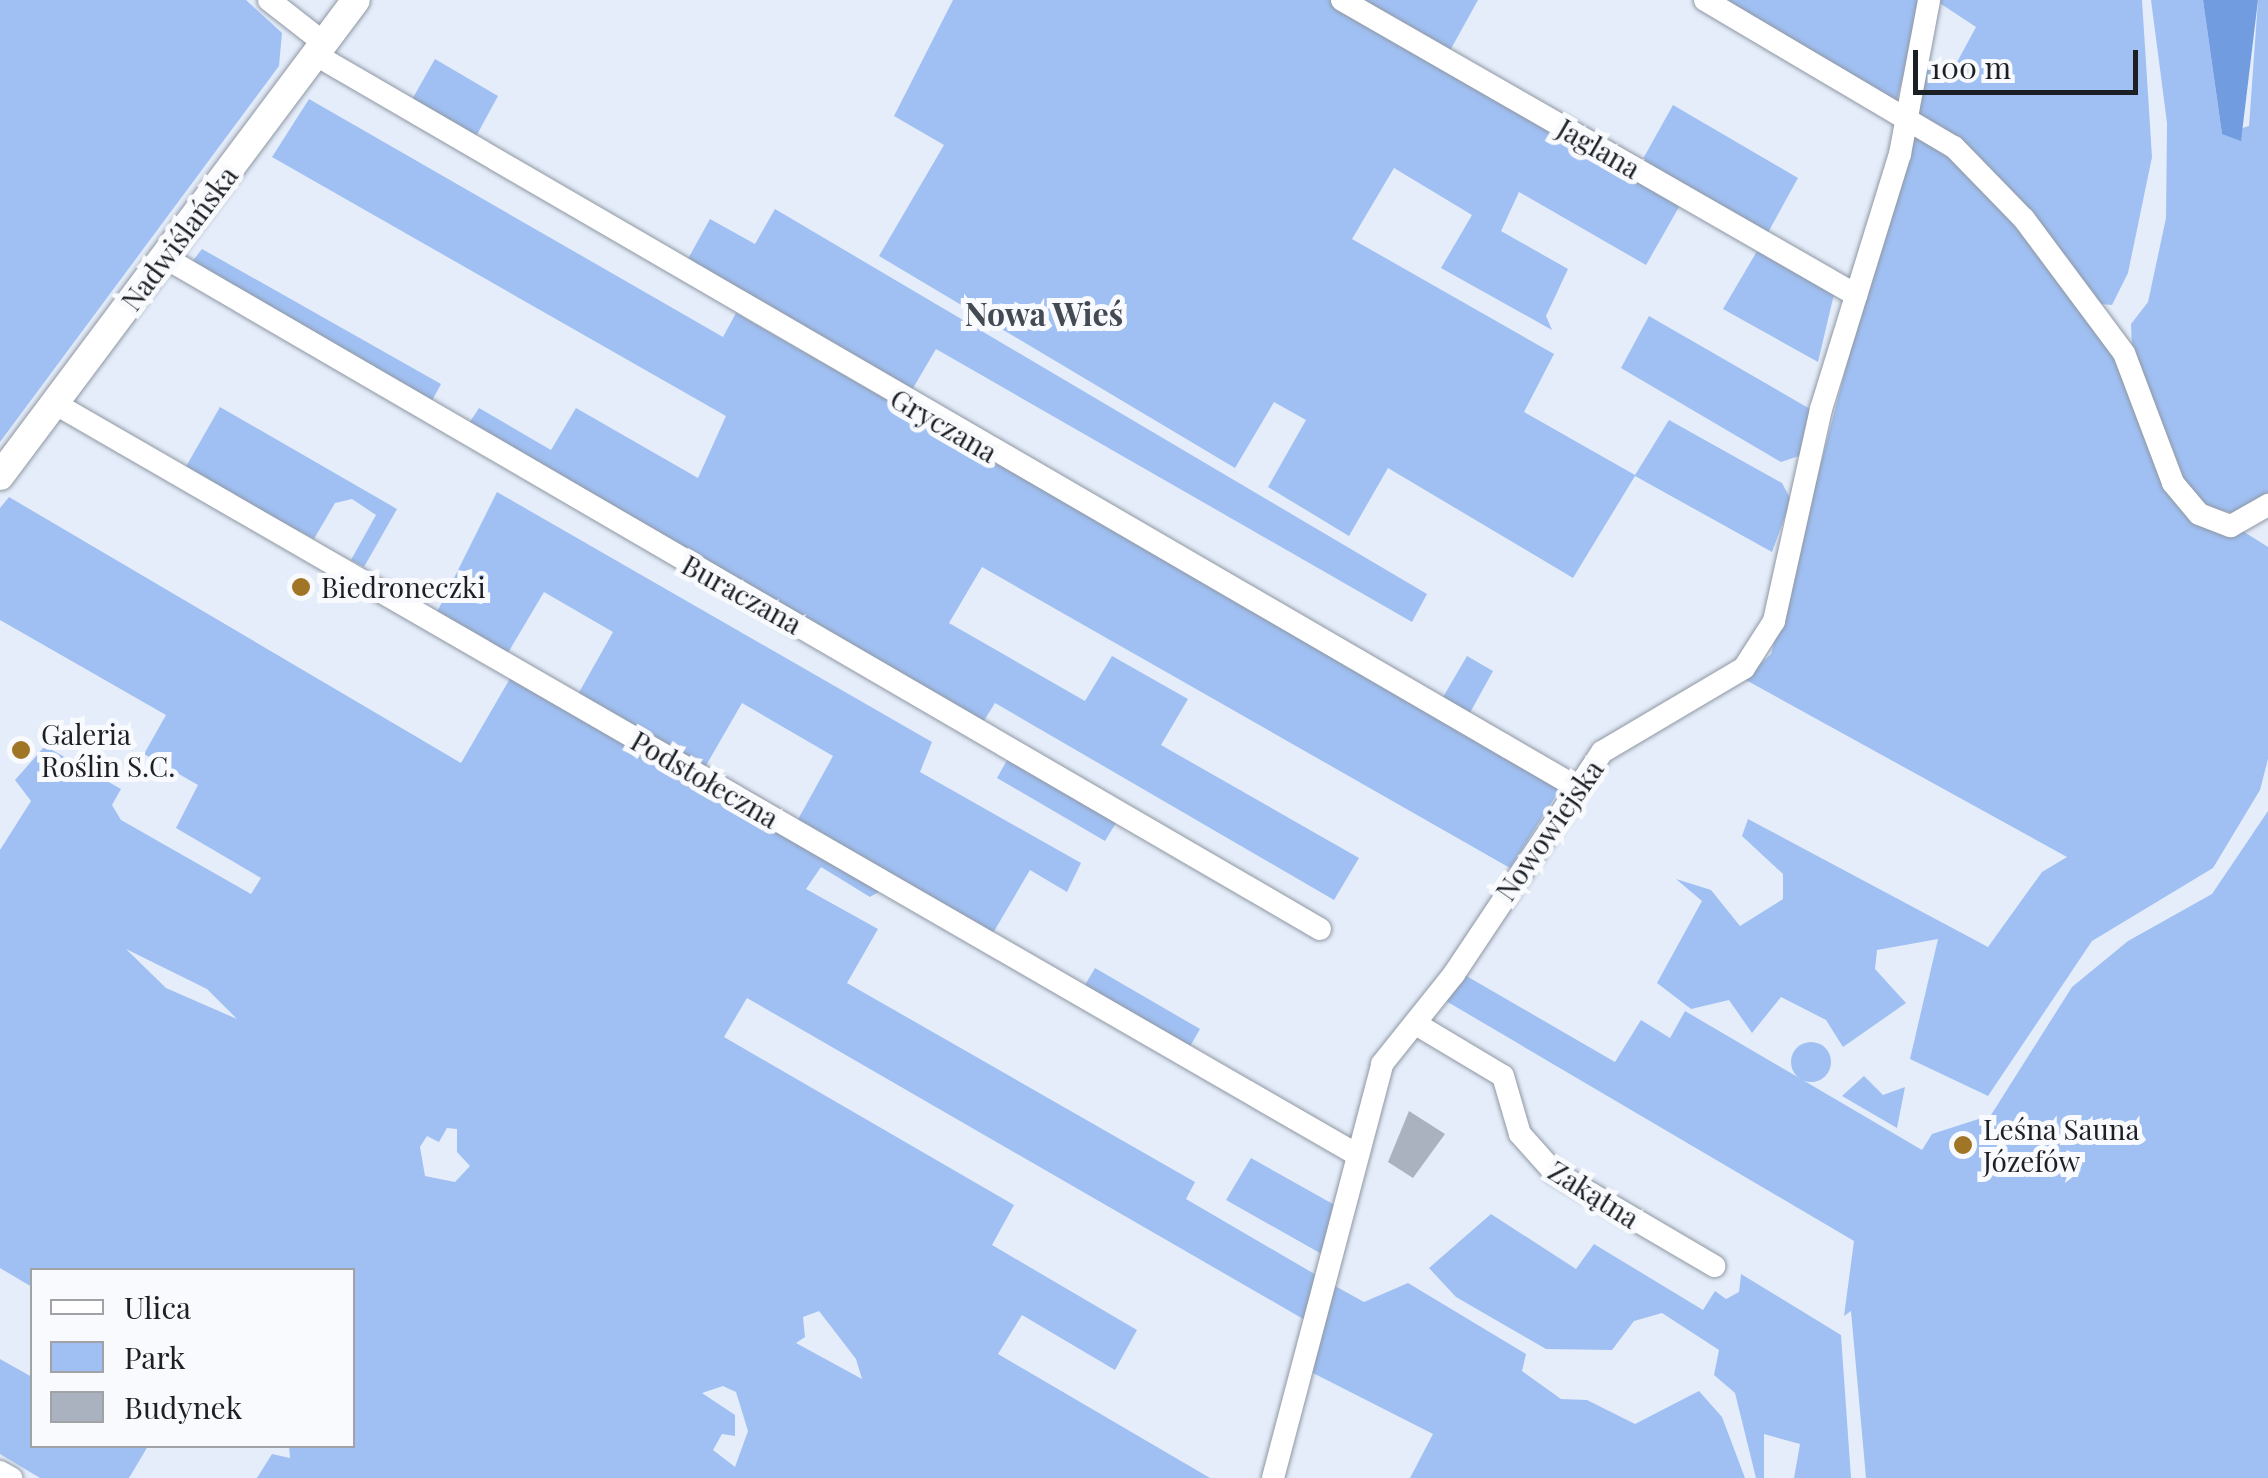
<!DOCTYPE html>
<meta charset="utf-8">
<style>
body{margin:0}
#map{position:relative;width:2268px;height:1478px;overflow:hidden;background:#e5edfa;font-family:"Playfair Display",serif}
div>[style]{position:absolute}
.green>*{inset:0;background:#a0c0f3}
.round{border-radius:50%}
.water>*{inset:0;background:#719ce0}
.building>*{inset:0;background:#aab2bf}
.roads{filter:drop-shadow(0 0 2px #8f97a3) drop-shadow(0 0 2px #8f97a3)}
.minor>*{height:22px;margin:-11px;padding:0 11px;transform-origin:11px;border-radius:11px;background:#fff}
.major>*{height:28px;margin:-14px;padding:0 14px;transform-origin:14px;border-radius:14px;background:#fff}
.dots>*{width:28px;height:28px;translate:-50% -50%;box-sizing:border-box;border:5px solid #f8fafd;border-radius:50%}
span{translate:-50% -50%;white-space:nowrap;text-align:center;line-height:1.15;-webkit-text-stroke:10px #f8fafd;paint-order:stroke}
.street-label{font-size:28px;color:#1c1f24}
.poi-label{font-size:28px;color:#1c1f24}
.left{translate:0 -50%;text-align:left}
.quarter-label{font-size:32px;color:#434a54;font-weight:700}
.legend{position:absolute;left:30px;top:1268px;width:325px;height:180px;box-sizing:border-box;background:#f8fafd;border:2px solid #a0a2a6;margin:0;padding:12px 18px;list-style:none;font-size:30px;color:#1c1f24}
.legend li{display:flex;align-items:center;gap:20px;height:50px}
.legend b{width:50px;border:2px solid #a0a2a6}
.scale{position:absolute;left:1913px;top:50px;width:225px;height:45px;box-sizing:border-box;border:5px solid #1c1f24;border-top:0;padding-left:12px;font-size:30px;line-height:35px;white-space:nowrap;color:#1c1f24;-webkit-text-stroke:8px #f8fafd;paint-order:stroke}
</style>
<div id="map">
<div class="green">
<i style="clip-path:polygon(0 0,246px 0,282px 33px,279px 66px,0 442px)"></i>
<i style="clip-path:polygon(953px 0,1335px 0,1683px 200px,1646px 265px,1519px 192px,1501px 231px,1568px 269px,1546px 316px,1552px 330px,1441px 268px,1472px 215px,1394px 168px,1352px 239px,1554px 354px,1524px 412px,1635px 475px,1669px 420px,1782px 483px,1791px 500px,1772px 552px,1635px 476px,1573px 578px,1388px 468px,1349px 536px,1268px 487px,1306px 420px,1274px 402px,1235px 468px,879px 256px,944px 145px,894px 116px)"></i>
<i style="clip-path:polygon(1350px 0,1478px 0,1447px 56px)"></i>
<i style="clip-path:polygon(1716px 0,1924px 0,1896px 103px)"></i>
<i style="clip-path:polygon(1935px 0,2142px 0,2152px 157px,2128px 273px,2112px 305px,2100px 304px,1911px 109px,1922px 61px,1949px 77px,1976px 27px)"></i>
<i style="clip-path:polygon(2151px 0,2203px 0,2222px 134px,2249px 126px,2258px 0,2268px 0,2268px 498px,2233px 513px,2209px 508px,2187px 486px,2132px 348px,2131px 324px,2148px 302px,2166px 218px,2167px 123px)"></i>
<i style="clip-path:polygon(435px 59px,498px 96px,474px 140px,410px 103px)"></i>
<i style="clip-path:polygon(309px 99px,723px 337px,736px 313px,1562px 786px,1510px 868px,982px 567px,949px 623px,1085px 701px,1112px 656px,1188px 699px,1161px 745px,1359px 858px,1334px 900px,995px 703px,980px 727px,464px 431px,479px 408px,551px 450px,576px 408px,698px 478px,726px 416px,272px 157px)"></i>
<i style="clip-path:polygon(1673px 105px,1798px 178px,1765px 238px,1639px 166px)"></i>
<i style="clip-path:polygon(1910px 123px,1934px 135px,2024px 227px,2127px 369px,2159px 478px,2268px 547px,2268px 759px,2260px 790px,2213px 868px,2092px 941px,1988px 1096px,1910px 1059px,1938px 939px,1877px 950px,1875px 969px,1906px 1003px,1843px 1047px,1826px 1020px,1781px 997px,1752px 1033px,1729px 1000px,1691px 1009px,1657px 983px,1702px 901px,1676px 879px,1711px 890px,1740px 926px,1783px 899px,1783px 874px,1742px 836px,1748px 819px,1988px 947px,2042px 872px,2067px 857px,1744px 679px,1771px 654px)"></i>
<i style="clip-path:polygon(775px 209px,1427px 594px,1412px 622px,936px 349px,909px 395px,684px 266px,710px 219px,755px 244px)"></i>
<i style="clip-path:polygon(1760px 246px,1835px 290px,1818px 362px,1723px 309px)"></i>
<i style="clip-path:polygon(202px 249px,441px 384px,428px 408px,187px 268px)"></i>
<i style="clip-path:polygon(1649px 316px,1812px 410px,1799px 456px,1781px 462px,1621px 368px)"></i>
<i style="clip-path:polygon(220px 407px,397px 509px,364px 567px,351px 560px,376px 515px,352px 499px,335px 503px,314px 539px,184px 470px)"></i>
<i style="clip-path:polygon(497px 492px,932px 742px,920px 772px,1081px 863px,1067px 892px,1030px 870px,993px 933px,796px 823px,833px 756px,742px 703px,704px 769px,577px 696px,613px 632px,544px 592px,506px 656px,435px 616px)"></i>
<i style="clip-path:polygon(evenodd,9px 497px,461px 763px,512px 675px,882px 890px,870px 897px,821px 867px,806px 889px,878px 929px,847px 983px,1195px 1182px,1186px 1199px,1318px 1276px,1305px 1320px,747px 998px,724px 1037px,1014px 1205px,992px 1245px,1137px 1330px,1115px 1370px,1022px 1315px,998px 1354px,1210px 1478px,257px 1478px,272px 1454px,290px 1458px,289px 1446px,352px 1446px,352px 1270px,32px 1270px,32px 1287px,0 1268px,0 850px,31px 801px,15px 780px,45px 746px,121px 789px,112px 805px,121px 820px,251px 894px,261px 878px,176px 828px,198px 785px,144px 754px,166px 715px,0 620px,0 508px,9px 497px,126px 949px,207px 989px,237px 1019px,166px 988px,126px 949px,9px 497px,447px 1128px,457px 1129px,457px 1152px,470px 1166px,455px 1182px,425px 1176px,420px 1147px,427px 1136px,439px 1142px,447px 1128px,9px 497px,819px 1311px,856px 1359px,862px 1379px,796px 1343px,805px 1337px,803px 1317px,819px 1311px,9px 497px,723px 1386px,736px 1392px,748px 1431px,735px 1467px,713px 1450px,722px 1434px,735px 1436px,735px 1415px,702px 1393px,723px 1386px)"></i>
<i style="clip-path:polygon(1467px 656px,1493px 671px,1466px 720px,1439px 704px)"></i>
<i style="clip-path:polygon(1010px 755px,1119px 818px,1105px 841px,997px 778px)"></i>
<i style="clip-path:polygon(2268px 811px,2268px 1478px,1866px 1478px,1851px 1311px,1844px 1316px,1854px 1241px,1446px 1001px,1463px 974px,1615px 1062px,1641px 1020px,1670px 1038px,1685px 1011px,1922px 1150px,1932px 1134px,1991px 1115px,2072px 987px,2128px 941px,2212px 894px)"></i>
<i style="clip-path:polygon(1095px 968px,1200px 1029px,1188px 1050px,1082px 990px)"></i>
<i class="round" style="left:1791px;top:1042px;width:40px;height:40px"></i>
<i style="clip-path:polygon(1864px 1076px,1883px 1095px,1905px 1087px,1897px 1128px,1842px 1096px)"></i>
<i style="clip-path:polygon(1251px 1158px,1340px 1208px,1327px 1257px,1226px 1200px)"></i>
<i style="clip-path:polygon(1491px 1214px,1576px 1269px,1594px 1244px,1703px 1310px,1715px 1291px,1726px 1299px,1739px 1292px,1741px 1274px,1841px 1335px,1851px 1478px,1794px 1478px,1800px 1444px,1764px 1434px,1764px 1478px,1756px 1478px,1735px 1393px,1714px 1375px,1719px 1350px,1662px 1313px,1634px 1321px,1612px 1350px,1546px 1349px,1456px 1297px,1429px 1268px)"></i>
<i style="clip-path:polygon(1408px 1283px,1526px 1354px,1522px 1371px,1561px 1399px,1587px 1400px,1635px 1424px,1699px 1391px,1722px 1417px,1745px 1478px,1410px 1478px,1433px 1434px,1309px 1371px,1335px 1286px,1364px 1302px)"></i>
<i style="clip-path:polygon(0 1359px,32px 1377px,32px 1446px,148px 1446px,129px 1478px,40px 1478px,0 1454px)"></i>
</div>
<div class="water">
<i style="clip-path:polygon(2203px 0,2258px 0,2241px 141px,2222px 134px)"></i>
</div>
<div class="building">
<i style="clip-path:polygon(1409px 1111px,1445px 1134px,1413px 1178px,1388px 1162px)"></i>
</div>
<div class="roads">
<div class="minor">
<i style="left:269px;top:0;width:70px;rotate:38deg"></i>
<i style="left:1342px;top:0;width:593px;rotate:29.85deg"></i>
<i style="left:1705px;top:0;width:289px;rotate:30.6deg"></i>
<i style="left:1954px;top:147px;width:100px;rotate:45.8deg"></i>
<i style="left:2024px;top:219px;width:167px;rotate:53.3deg"></i>
<i style="left:2124px;top:353px;width:139px;rotate:69.3deg"></i>
<i style="left:2173px;top:483px;width:40px;rotate:50deg"></i>
<i style="left:2199px;top:514px;width:34px;rotate:21deg"></i>
<i style="left:2231px;top:526px;width:43px;rotate:-29.6deg"></i>
<i style="left:316px;top:55px;width:1457px;rotate:30.15deg"></i>
<i style="left:164px;top:257px;width:1337px;rotate:30.17deg"></i>
<i style="left:54px;top:403px;width:1503px;rotate:29.98deg"></i>
<i style="left:1416px;top:1024px;width:101px;rotate:30.9deg"></i>
<i style="left:1503px;top:1076px;width:60px;rotate:73.7deg"></i>
<i style="left:1520px;top:1134px;width:51px;rotate:48.2deg"></i>
<i style="left:1554px;top:1172px;width:186px;rotate:30.4deg"></i>
<i style="left:0;top:1472px;width:13px;rotate:29deg"></i>
<i style="left:1273px;top:1478px;width:428px;rotate:-75.2deg"></i>
<i style="left:1382px;top:1064px;width:115px;rotate:-51.3deg"></i>
<i style="left:1454px;top:974px;width:267px;rotate:-56.3deg"></i>
<i style="left:1602px;top:752px;width:165px;rotate:-30.6deg"></i>
<i style="left:1744px;top:668px;width:56px;rotate:-57.4deg"></i>
<i style="left:1774px;top:621px;width:217px;rotate:-77.5deg"></i>
<i style="left:1821px;top:409px;width:267px;rotate:-72.8deg"></i>
<i style="left:1900px;top:154px;width:157px;rotate:-79.3deg"></i>
</div>
<div class="major">
<i style="left:0;top:476px;width:594px;rotate:-53.21deg"></i>
</div>
</div>
<div class="dots">
<i style="left:301px;top:587px;background:#a07525"></i>
<i style="left:21px;top:750px;background:#a07525"></i>
<i style="left:1963px;top:1145px;background:#a07525"></i>
</div>
<div class="street-label">
<span style="left:1599px;top:148px;rotate:30deg">Jaglana</span>
<span style="left:179px;top:238px;rotate:-53deg">Nadwiślańska</span>
<span style="left:944px;top:425px;rotate:30deg">Gryczana</span>
<span style="left:742px;top:594px;rotate:29deg">Buraczana</span>
<span style="left:705px;top:779px;rotate:30deg">Podstołeczna</span>
<span style="left:1549px;top:830px;rotate:-55deg">Nowowiejska</span>
<span style="left:1594px;top:1194px;rotate:32deg">Zakątna</span>
</div>
<div class="poi-label">
<span class="left" style="left:321px;top:587px">Biedroneczki</span>
<span class="left" style="left:41px;top:750px">Galeria<br>Roślin S.C.</span>
<span class="left" style="left:1983px;top:1145px">Leśna Sauna<br>Józefów</span>
</div>
<div class="quarter-label">
<span style="left:1044px;top:313px">Nowa Wieś</span>
</div>
<ul class="legend">
<li><b style="height:12px;background:#fff"></b>Ulica</li>
<li><b style="height:28px;background:#a0c0f3"></b>Park</li>
<li><b style="height:28px;background:#aab2bf"></b>Budynek</li>
</ul>
<div class="scale">100 m</div>
</div>
